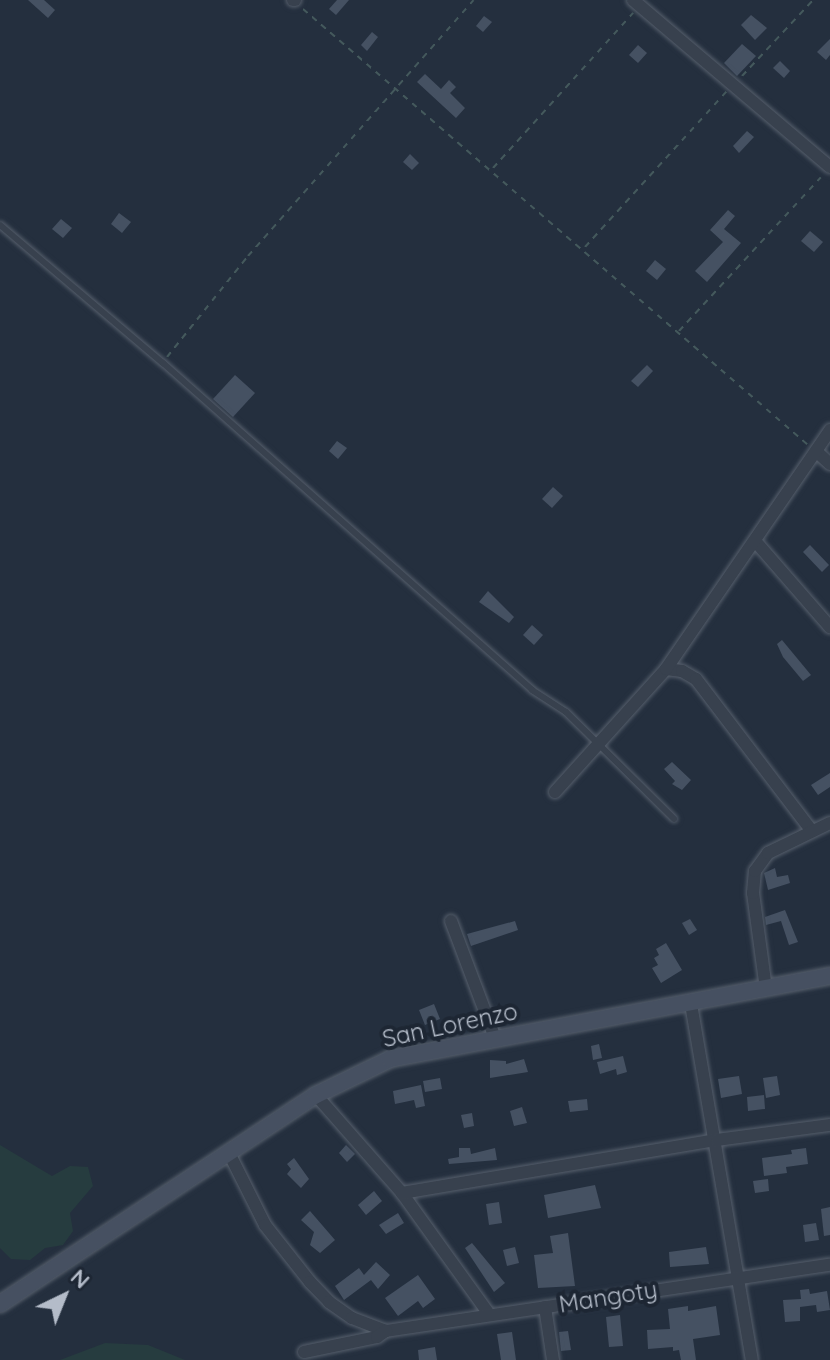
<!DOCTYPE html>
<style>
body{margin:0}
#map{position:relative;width:830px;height:1360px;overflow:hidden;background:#242f3e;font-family:Quicksand,sans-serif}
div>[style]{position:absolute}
.green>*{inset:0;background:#263c3f}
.building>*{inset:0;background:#455162}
.path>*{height:2px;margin-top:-1px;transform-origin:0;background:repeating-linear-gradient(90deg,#44595c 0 6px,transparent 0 12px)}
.roads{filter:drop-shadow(0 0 2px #565f6c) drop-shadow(0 0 2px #565f6c)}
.lane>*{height:6px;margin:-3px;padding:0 3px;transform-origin:3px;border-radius:3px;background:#38414e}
.street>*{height:12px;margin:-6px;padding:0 6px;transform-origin:6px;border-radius:6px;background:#38414e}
.secondary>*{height:16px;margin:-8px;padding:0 8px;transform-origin:8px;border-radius:8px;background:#465061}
span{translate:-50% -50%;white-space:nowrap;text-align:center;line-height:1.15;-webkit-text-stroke:8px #1d2633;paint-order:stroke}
.street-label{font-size:24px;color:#b4bcc9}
.north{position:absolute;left:24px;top:1256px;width:80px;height:80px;-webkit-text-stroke:6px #1d2633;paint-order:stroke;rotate:43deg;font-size:22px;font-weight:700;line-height:32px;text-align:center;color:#b4bcc9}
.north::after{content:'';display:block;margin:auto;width:28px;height:36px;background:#b4bcc9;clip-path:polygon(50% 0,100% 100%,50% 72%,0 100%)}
</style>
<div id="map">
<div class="green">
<i style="clip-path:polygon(0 1145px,52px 1176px,70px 1166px,88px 1167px,93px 1186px,70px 1213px,73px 1231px,63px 1245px,45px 1248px,30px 1260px,11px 1259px,0 1248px)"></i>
<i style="clip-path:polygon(105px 1343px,148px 1345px,185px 1360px,60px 1360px)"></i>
</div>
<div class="building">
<i style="clip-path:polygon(28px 0,44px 0,55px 10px,48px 18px)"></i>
<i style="clip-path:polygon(337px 0,349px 0,336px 15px,329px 9px)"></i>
<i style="clip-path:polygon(751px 15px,767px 28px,755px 40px,741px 25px)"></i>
<i style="clip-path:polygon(484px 16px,492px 22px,483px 32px,476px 26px)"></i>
<i style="clip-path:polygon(372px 32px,378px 37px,367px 51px,361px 45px)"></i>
<i style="clip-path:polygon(830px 39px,830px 55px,826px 60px,817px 52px)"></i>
<i style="clip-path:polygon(742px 44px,756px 56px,737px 76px,724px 63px)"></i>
<i style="clip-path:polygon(638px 45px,647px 53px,638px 63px,629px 55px)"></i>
<i style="clip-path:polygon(780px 61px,790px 71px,784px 78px,773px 68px)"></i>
<i style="clip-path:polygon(425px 74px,441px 89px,449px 80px,456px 87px,450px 93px,465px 108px,456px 118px,417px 82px)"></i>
<i style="clip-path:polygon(747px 131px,754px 137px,739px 153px,733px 146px)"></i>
<i style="clip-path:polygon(410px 154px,419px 163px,412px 170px,403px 162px)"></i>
<i style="clip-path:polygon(728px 210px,735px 216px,724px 229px,741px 243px,707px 282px,695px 271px,723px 242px,710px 230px)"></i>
<i style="clip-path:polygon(119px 213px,131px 222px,122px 233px,111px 224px)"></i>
<i style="clip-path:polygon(61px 219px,72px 228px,63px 238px,52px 229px)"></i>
<i style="clip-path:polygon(810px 231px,823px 242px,814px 252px,801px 241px)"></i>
<i style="clip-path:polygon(655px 260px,666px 269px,657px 280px,646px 271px)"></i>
<i style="clip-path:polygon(647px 365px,653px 371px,638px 387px,631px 381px)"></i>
<i style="clip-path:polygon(235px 375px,255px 393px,233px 417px,213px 399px)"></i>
<i style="clip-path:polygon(337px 441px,347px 448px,338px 459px,329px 451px)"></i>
<i style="clip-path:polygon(553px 487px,563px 496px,552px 508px,542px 499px)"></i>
<i style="clip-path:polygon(810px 545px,829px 565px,822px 572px,803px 552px)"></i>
<i style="clip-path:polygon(488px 591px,514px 617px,509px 623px,479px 602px)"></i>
<i style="clip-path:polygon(532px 625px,543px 635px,534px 645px,523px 635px)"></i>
<i style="clip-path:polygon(782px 640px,811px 675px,803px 681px,783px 657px,777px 644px)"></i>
<i style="clip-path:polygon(672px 762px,691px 780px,682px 790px,672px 784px,675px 781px,664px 769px)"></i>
<i style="clip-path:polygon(830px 773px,830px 787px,818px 795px,811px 785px)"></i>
<i style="clip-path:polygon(775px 868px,777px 877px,788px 875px,790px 883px,768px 890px,764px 873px)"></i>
<i style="clip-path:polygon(785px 910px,798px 942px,789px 945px,781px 921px,766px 925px,765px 917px)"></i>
<i style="clip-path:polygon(690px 919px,697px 930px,689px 935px,682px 923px)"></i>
<i style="clip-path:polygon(515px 921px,518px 930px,471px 946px,467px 934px)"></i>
<i style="clip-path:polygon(666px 943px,682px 970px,661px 983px,652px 968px,658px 965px,654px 958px,659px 955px,656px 949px)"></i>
<i style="clip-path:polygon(434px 1004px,440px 1019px,425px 1025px,419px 1010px)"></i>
<i style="clip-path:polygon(599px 1044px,602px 1058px,593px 1060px,591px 1046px)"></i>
<i style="clip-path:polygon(623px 1056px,627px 1072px,617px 1075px,616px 1069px,600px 1074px,597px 1062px)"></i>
<i style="clip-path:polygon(524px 1059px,528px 1072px,490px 1078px,490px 1060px,506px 1061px,506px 1064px)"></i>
<i style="clip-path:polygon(739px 1076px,742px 1094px,721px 1098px,718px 1079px)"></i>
<i style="clip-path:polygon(777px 1076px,780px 1095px,766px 1098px,763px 1078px)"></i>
<i style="clip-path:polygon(440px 1078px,442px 1089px,425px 1092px,423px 1081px)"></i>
<i style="clip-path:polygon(421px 1085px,425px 1106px,416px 1108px,414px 1100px,395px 1104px,393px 1091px)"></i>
<i style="clip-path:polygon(764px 1095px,765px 1109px,748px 1111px,747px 1097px)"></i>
<i style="clip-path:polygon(587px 1099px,588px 1110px,570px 1112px,568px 1101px)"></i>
<i style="clip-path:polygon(522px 1107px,527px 1123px,514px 1126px,510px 1111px)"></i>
<i style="clip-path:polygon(472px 1113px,474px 1126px,464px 1128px,461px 1115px)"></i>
<i style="clip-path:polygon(346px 1145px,355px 1154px,347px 1162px,339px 1153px)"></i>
<i style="clip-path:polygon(459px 1148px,470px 1148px,471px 1154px,495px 1148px,497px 1160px,449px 1164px,448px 1159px,459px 1157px)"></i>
<i style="clip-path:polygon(806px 1148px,808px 1164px,786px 1167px,787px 1173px,764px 1176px,762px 1158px,792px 1154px,791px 1150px)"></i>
<i style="clip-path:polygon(294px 1158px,309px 1179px,301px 1188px,287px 1174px,291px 1169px,287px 1164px)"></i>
<i style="clip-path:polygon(768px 1179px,769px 1191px,755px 1193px,753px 1181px)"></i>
<i style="clip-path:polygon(595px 1185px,601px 1208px,548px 1218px,544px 1195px)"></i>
<i style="clip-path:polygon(374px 1191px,382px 1201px,366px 1215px,358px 1205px)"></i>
<i style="clip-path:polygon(499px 1202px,502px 1223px,489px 1225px,486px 1204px)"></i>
<i style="clip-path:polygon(830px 1207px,830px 1235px,824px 1236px,821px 1209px)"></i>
<i style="clip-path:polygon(310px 1211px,335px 1240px,320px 1253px,310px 1245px,314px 1232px,301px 1220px)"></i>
<i style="clip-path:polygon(398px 1213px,404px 1223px,386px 1234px,379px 1225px)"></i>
<i style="clip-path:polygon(816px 1223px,819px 1240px,805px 1242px,803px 1225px)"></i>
<i style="clip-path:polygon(568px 1233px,575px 1286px,538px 1288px,534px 1255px,553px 1253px,550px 1236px)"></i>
<i style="clip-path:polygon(472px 1243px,505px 1283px,494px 1292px,465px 1248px)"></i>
<i style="clip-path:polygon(515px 1247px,519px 1263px,507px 1266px,503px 1250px)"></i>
<i style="clip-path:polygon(706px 1247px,709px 1264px,670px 1267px,669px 1252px)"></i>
<i style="clip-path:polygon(376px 1262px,390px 1275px,378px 1289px,371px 1280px,344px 1300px,335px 1286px,359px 1268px,364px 1275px)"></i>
<i style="clip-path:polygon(418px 1275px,435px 1299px,423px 1308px,418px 1301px,398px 1316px,385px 1298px)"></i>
<i style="clip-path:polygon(809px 1289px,810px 1294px,827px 1291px,830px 1310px,817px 1312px,816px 1305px,800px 1307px,800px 1321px,785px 1322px,783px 1300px,801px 1299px,800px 1290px)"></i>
<i style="clip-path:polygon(688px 1306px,688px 1311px,716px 1306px,720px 1335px,693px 1339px,696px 1360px,681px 1360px,679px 1350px,673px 1351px,673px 1347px,648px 1349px,647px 1330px,670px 1329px,668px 1309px)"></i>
<i style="clip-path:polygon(620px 1315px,623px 1346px,609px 1347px,606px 1317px)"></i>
<i style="clip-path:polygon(568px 1331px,571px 1350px,561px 1351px,559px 1332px)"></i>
<i style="clip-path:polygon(512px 1332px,516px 1360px,501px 1360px,497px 1334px)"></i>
<i style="clip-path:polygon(435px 1347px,437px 1360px,419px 1360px,418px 1350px)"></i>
</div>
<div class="path">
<i style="left:303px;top:9px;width:666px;rotate:40.8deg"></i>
<i style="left:742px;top:76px;width:104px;rotate:-46.9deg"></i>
<i style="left:493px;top:168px;width:209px;rotate:-47.9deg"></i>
<i style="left:585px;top:247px;width:210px;rotate:-47.7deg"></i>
<i style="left:679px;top:331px;width:209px;rotate:-47.3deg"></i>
<i style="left:167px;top:357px;width:129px;rotate:-51.3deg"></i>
<i style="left:248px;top:256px;width:341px;rotate:-48.6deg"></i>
</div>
<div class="roads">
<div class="lane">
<i style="left:0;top:225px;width:214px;rotate:40.3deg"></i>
<i style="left:163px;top:363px;width:493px;rotate:41.5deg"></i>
<i style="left:532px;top:690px;width:40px;rotate:32.9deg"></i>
<i style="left:566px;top:712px;width:152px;rotate:44.7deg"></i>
</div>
<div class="street">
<i style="left:293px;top:0;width:2px"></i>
<i style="left:633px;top:0;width:258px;rotate:40.3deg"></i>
<i style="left:816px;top:451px;width:19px;rotate:43deg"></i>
<i style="left:756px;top:542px;width:113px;rotate:49deg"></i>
<i style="left:666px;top:669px;width:16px;rotate:7deg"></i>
<i style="left:682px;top:671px;width:16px;rotate:30deg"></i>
<i style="left:696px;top:679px;width:191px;rotate:52.7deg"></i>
<i style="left:555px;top:792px;width:166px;rotate:-47.9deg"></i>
<i style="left:666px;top:669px;width:290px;rotate:-55.5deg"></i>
<i style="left:451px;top:921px;width:125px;rotate:69.4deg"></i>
<i style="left:766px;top:989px;width:97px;rotate:-97.7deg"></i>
<i style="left:753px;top:893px;width:22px;rotate:-85deg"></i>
<i style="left:755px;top:871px;width:22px;rotate:-54deg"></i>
<i style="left:768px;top:853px;width:69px;rotate:-25.8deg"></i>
<i style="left:691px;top:1004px;width:361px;rotate:80.3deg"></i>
<i style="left:316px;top:1095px;width:130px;rotate:48.7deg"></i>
<i style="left:402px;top:1193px;width:149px;rotate:54.3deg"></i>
<i style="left:229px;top:1153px;width:80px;rotate:63.4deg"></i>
<i style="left:265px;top:1225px;width:73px;rotate:51.7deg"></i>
<i style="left:310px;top:1282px;width:28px;rotate:46deg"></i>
<i style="left:329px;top:1302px;width:28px;rotate:35deg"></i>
<i style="left:352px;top:1318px;width:36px;rotate:21deg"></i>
<i style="left:386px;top:1331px;width:449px;rotate:-8.5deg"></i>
<i style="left:402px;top:1193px;width:319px;rotate:-9.6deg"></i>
<i style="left:717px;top:1140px;width:114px;rotate:-7.6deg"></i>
<i style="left:545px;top:1307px;width:54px;rotate:81.4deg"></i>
<i style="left:304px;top:1352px;width:75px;rotate:-11.6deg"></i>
<i style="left:377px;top:1337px;width:11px;rotate:-34deg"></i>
</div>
<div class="secondary">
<i style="left:0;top:1304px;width:379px;rotate:-33.5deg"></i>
<i style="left:316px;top:1095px;width:82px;rotate:-25.9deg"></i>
<i style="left:390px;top:1059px;width:448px;rotate:-10.7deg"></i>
</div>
</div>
<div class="street-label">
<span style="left:450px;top:1025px;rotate:-12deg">San Lorenzo</span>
<span style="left:608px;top:1297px;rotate:-9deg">Mangoty</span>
</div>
<div class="north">N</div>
</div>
